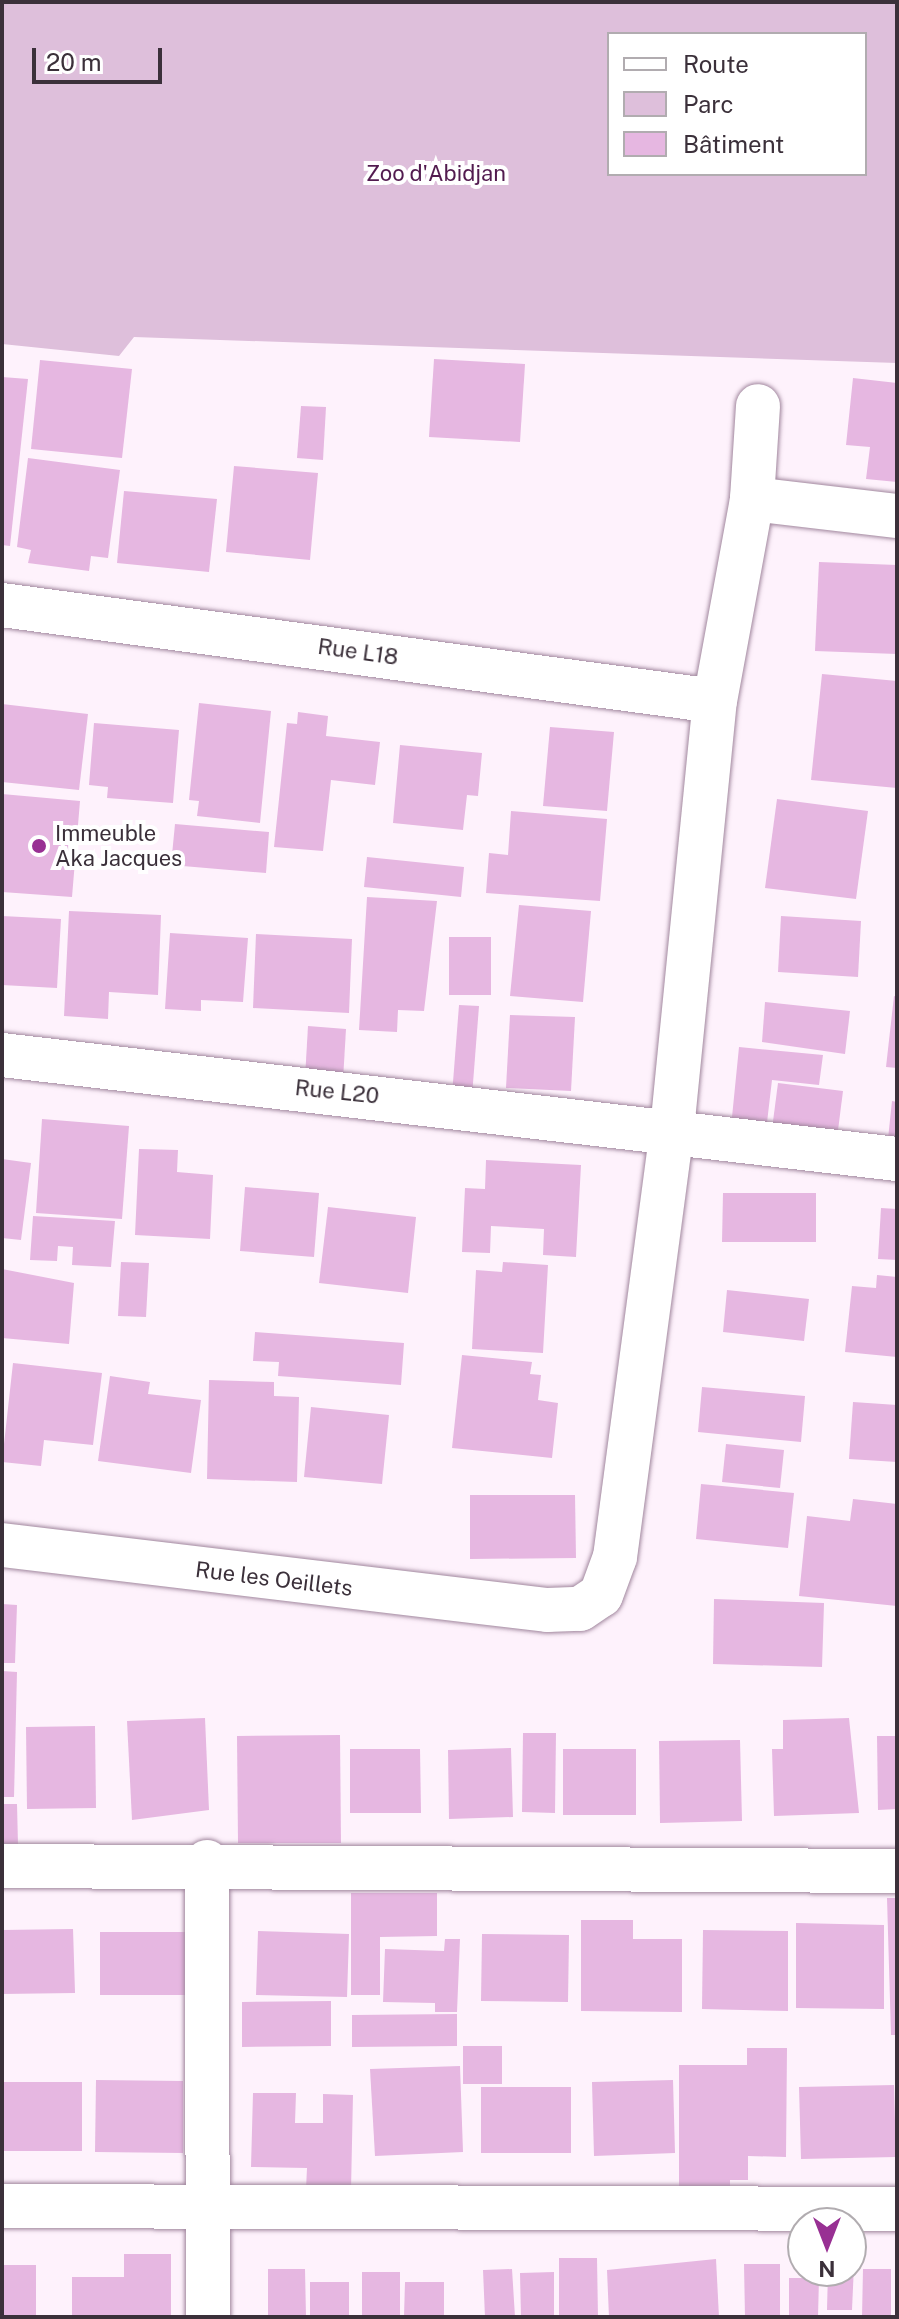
<!DOCTYPE html>
<meta charset="utf-8">
<style>
body{margin:0}
#map{position:relative;width:899px;height:2319px;overflow:hidden;background:#fef2fc;font-family:"Public Sans",sans-serif}
div>[style]{position:absolute}
.green>*{inset:0;background:#debfdb}
.building>*{inset:0;background:#e6b7e1}
.roads{filter:drop-shadow(0 0 2px #a1879e) drop-shadow(0 0 2px #a1879e)}
.minor>*{height:44px;margin:-22px;padding:0 22px;transform-origin:22px;border-radius:22px;background:#fff}
.dots>*{width:22px;height:22px;translate:-50% -50%;box-sizing:border-box;border:4px solid #fff;border-radius:50%}
span{translate:-50% -50%;white-space:nowrap;text-align:center;line-height:1.15;-webkit-text-stroke:8px #fff;paint-order:stroke}
.park-label{font-size:22px;color:#521b4f}
.street-label{font-size:22px;color:#3b303a}
.poi-label{font-size:22px;color:#3b303a}
.left{translate:0 -50%;text-align:left}
.frame{position:absolute;inset:0;border:4px solid #3b303a;pointer-events:none}
.legend{position:absolute;left:607px;top:32px;width:260px;height:144px;box-sizing:border-box;background:#fff;border:2px solid #b1acb0;margin:0;padding:10px 14px;list-style:none;font-size:24px;color:#3b303a}
.legend li{display:flex;align-items:center;gap:16px;height:40px}
.legend b{width:40px;border:2px solid #b1acb0}
.north{position:absolute;left:787px;top:2207px;width:80px;height:80px;box-sizing:border-box;background:#fff;border:2px solid #b1acb0;border-radius:50%;rotate:180deg;font-size:22px;font-weight:700;line-height:32px;text-align:center;color:#3b303a}
.north::after{content:'';display:block;margin:auto;width:28px;height:36px;background:#983093;clip-path:polygon(50% 0,100% 100%,50% 72%,0 100%)}
.scale{position:absolute;left:32px;top:48px;width:130px;height:36px;box-sizing:border-box;border:4px solid #3b303a;border-top:0;padding-left:10px;font-size:24px;line-height:28px;white-space:nowrap;color:#3b303a;-webkit-text-stroke:6px #fff;paint-order:stroke}
</style>
<div id="map">
<div class="green">
<i style="clip-path:polygon(evenodd,2px 2px,897px 2px,897px 363px,134px 337px,119px 356px,2px 344px,2px 2px,609px 34px,865px 34px,865px 174px,609px 174px,609px 34px)"></i>
</div>
<div class="building">
<i style="clip-path:polygon(434px 359px,525px 364px,520px 442px,429px 437px)"></i>
<i style="clip-path:polygon(40px 360px,132px 369px,122px 458px,31px 449px)"></i>
<i style="clip-path:polygon(2px 377px,28px 379px,10px 546px,2px 545px)"></i>
<i style="clip-path:polygon(853px 378px,897px 383px,897px 482px,866px 479px,870px 447px,846px 445px)"></i>
<i style="clip-path:polygon(301px 406px,326px 407px,323px 460px,297px 458px)"></i>
<i style="clip-path:polygon(28px 458px,120px 470px,108px 558px,91px 556px,89px 571px,28px 563px,31px 550px,17px 547px)"></i>
<i style="clip-path:polygon(234px 466px,318px 473px,310px 560px,226px 552px)"></i>
<i style="clip-path:polygon(124px 491px,217px 499px,209px 572px,117px 563px)"></i>
<i style="clip-path:polygon(819px 562px,897px 565px,897px 654px,815px 651px)"></i>
<i style="clip-path:polygon(822px 674px,897px 681px,897px 788px,811px 780px)"></i>
<i style="clip-path:polygon(199px 703px,271px 711px,260px 823px,197px 816px,199px 801px,189px 800px)"></i>
<i style="clip-path:polygon(2px 704px,88px 714px,79px 790px,2px 782px)"></i>
<i style="clip-path:polygon(298px 712px,328px 716px,326px 736px,380px 742px,375px 785px,331px 780px,323px 851px,274px 847px,287px 723px,297px 724px)"></i>
<i style="clip-path:polygon(94px 723px,179px 730px,173px 803px,107px 798px,108px 787px,89px 785px)"></i>
<i style="clip-path:polygon(550px 727px,614px 732px,607px 811px,543px 806px)"></i>
<i style="clip-path:polygon(400px 745px,482px 753px,478px 796px,467px 795px,463px 830px,393px 823px)"></i>
<i style="clip-path:polygon(2px 794px,80px 801px,72px 897px,2px 892px)"></i>
<i style="clip-path:polygon(777px 799px,868px 811px,856px 899px,765px 888px)"></i>
<i style="clip-path:polygon(511px 811px,607px 819px,600px 901px,486px 893px,489px 853px,508px 855px)"></i>
<i style="clip-path:polygon(175px 824px,269px 832px,266px 873px,171px 865px)"></i>
<i style="clip-path:polygon(367px 857px,464px 867px,461px 897px,364px 887px)"></i>
<i style="clip-path:polygon(367px 897px,437px 901px,424px 1011px,398px 1010px,397px 1032px,359px 1030px)"></i>
<i style="clip-path:polygon(519px 905px,591px 911px,583px 1002px,510px 996px)"></i>
<i style="clip-path:polygon(69px 911px,161px 915px,158px 995px,109px 992px,108px 1019px,64px 1016px)"></i>
<i style="clip-path:polygon(2px 916px,61px 919px,57px 988px,2px 985px)"></i>
<i style="clip-path:polygon(781px 916px,861px 921px,858px 977px,778px 972px)"></i>
<i style="clip-path:polygon(170px 933px,248px 938px,243px 1002px,201px 1000px,201px 1011px,165px 1009px)"></i>
<i style="clip-path:polygon(256px 934px,352px 939px,349px 1013px,253px 1008px)"></i>
<i style="clip-path:polygon(449px 937px,491px 937px,491px 995px,449px 995px)"></i>
<i style="clip-path:polygon(894px 996px,897px 997px,897px 1068px,886px 1067px)"></i>
<i style="clip-path:polygon(765px 1002px,850px 1011px,845px 1054px,762px 1042px)"></i>
<i style="clip-path:polygon(459px 1005px,479px 1006px,472px 1096px,452px 1095px)"></i>
<i style="clip-path:polygon(510px 1015px,575px 1017px,571px 1091px,506px 1088px)"></i>
<i style="clip-path:polygon(308px 1026px,346px 1029px,343px 1080px,305px 1078px)"></i>
<i style="clip-path:polygon(739px 1047px,823px 1055px,819px 1085px,772px 1080px,766px 1131px,731px 1127px)"></i>
<i style="clip-path:polygon(778px 1083px,843px 1091px,837px 1138px,772px 1129px)"></i>
<i style="clip-path:polygon(892px 1101px,897px 1102px,897px 1149px,887px 1148px)"></i>
<i style="clip-path:polygon(42px 1119px,129px 1126px,122px 1219px,36px 1213px)"></i>
<i style="clip-path:polygon(139px 1149px,178px 1150px,177px 1172px,213px 1175px,210px 1239px,135px 1235px)"></i>
<i style="clip-path:polygon(2px 1159px,31px 1163px,21px 1240px,2px 1238px)"></i>
<i style="clip-path:polygon(486px 1160px,581px 1165px,576px 1257px,543px 1255px,544px 1229px,491px 1226px,490px 1253px,462px 1252px,465px 1188px,485px 1189px)"></i>
<i style="clip-path:polygon(245px 1187px,319px 1193px,314px 1257px,240px 1251px)"></i>
<i style="clip-path:polygon(723px 1193px,816px 1193px,816px 1242px,722px 1242px)"></i>
<i style="clip-path:polygon(328px 1207px,416px 1217px,408px 1293px,319px 1283px)"></i>
<i style="clip-path:polygon(881px 1208px,897px 1209px,897px 1260px,878px 1259px)"></i>
<i style="clip-path:polygon(33px 1216px,115px 1221px,111px 1267px,72px 1265px,73px 1247px,58px 1246px,57px 1261px,30px 1260px)"></i>
<i style="clip-path:polygon(121px 1262px,149px 1263px,146px 1317px,118px 1316px)"></i>
<i style="clip-path:polygon(503px 1262px,548px 1265px,543px 1353px,472px 1349px,476px 1270px,502px 1272px)"></i>
<i style="clip-path:polygon(2px 1269px,74px 1283px,69px 1344px,2px 1338px)"></i>
<i style="clip-path:polygon(877px 1275px,897px 1277px,897px 1357px,845px 1352px,852px 1286px,876px 1288px)"></i>
<i style="clip-path:polygon(727px 1290px,809px 1299px,804px 1341px,723px 1332px)"></i>
<i style="clip-path:polygon(255px 1332px,404px 1343px,401px 1385px,278px 1376px,279px 1362px,253px 1361px)"></i>
<i style="clip-path:polygon(462px 1355px,532px 1362px,530px 1374px,541px 1375px,538px 1400px,558px 1403px,552px 1458px,452px 1448px)"></i>
<i style="clip-path:polygon(13px 1363px,102px 1373px,93px 1445px,44px 1440px,41px 1466px,2px 1462px)"></i>
<i style="clip-path:polygon(110px 1376px,150px 1382px,148px 1394px,201px 1400px,191px 1473px,98px 1461px)"></i>
<i style="clip-path:polygon(209px 1380px,274px 1382px,274px 1396px,299px 1397px,297px 1482px,207px 1479px)"></i>
<i style="clip-path:polygon(702px 1387px,805px 1396px,801px 1442px,698px 1432px)"></i>
<i style="clip-path:polygon(853px 1402px,897px 1405px,897px 1462px,849px 1459px)"></i>
<i style="clip-path:polygon(311px 1407px,389px 1415px,382px 1484px,304px 1477px)"></i>
<i style="clip-path:polygon(726px 1444px,784px 1450px,780px 1488px,722px 1482px)"></i>
<i style="clip-path:polygon(701px 1484px,794px 1493px,788px 1548px,696px 1539px)"></i>
<i style="clip-path:polygon(470px 1495px,575px 1495px,576px 1558px,470px 1559px)"></i>
<i style="clip-path:polygon(853px 1499px,897px 1504px,897px 1606px,799px 1596px,807px 1516px,850px 1521px)"></i>
<i style="clip-path:polygon(714px 1599px,824px 1603px,822px 1667px,713px 1664px)"></i>
<i style="clip-path:polygon(2px 1604px,17px 1605px,15px 1663px,2px 1663px)"></i>
<i style="clip-path:polygon(2px 1671px,17px 1672px,14px 1797px,2px 1797px)"></i>
<i style="clip-path:polygon(205px 1718px,209px 1810px,132px 1820px,127px 1721px)"></i>
<i style="clip-path:polygon(849px 1718px,859px 1813px,774px 1816px,772px 1749px,783px 1749px,783px 1720px)"></i>
<i style="clip-path:polygon(95px 1726px,96px 1808px,27px 1809px,26px 1727px)"></i>
<i style="clip-path:polygon(523px 1733px,556px 1733px,555px 1813px,522px 1812px)"></i>
<i style="clip-path:polygon(340px 1735px,341px 1843px,238px 1843px,237px 1736px)"></i>
<i style="clip-path:polygon(877px 1736px,897px 1736px,897px 1809px,878px 1810px)"></i>
<i style="clip-path:polygon(740px 1740px,742px 1821px,660px 1823px,659px 1741px)"></i>
<i style="clip-path:polygon(511px 1748px,513px 1817px,449px 1819px,448px 1750px)"></i>
<i style="clip-path:polygon(350px 1749px,420px 1749px,421px 1813px,350px 1813px)"></i>
<i style="clip-path:polygon(563px 1749px,636px 1749px,636px 1815px,563px 1815px)"></i>
<i style="clip-path:polygon(2px 1804px,17px 1804px,18px 1845px,2px 1845px)"></i>
<i style="clip-path:polygon(351px 1893px,437px 1893px,437px 1936px,380px 1937px,380px 1995px,351px 1995px)"></i>
<i style="clip-path:polygon(887px 1898px,897px 1898px,897px 2035px,891px 2035px)"></i>
<i style="clip-path:polygon(581px 1920px,633px 1920px,633px 1939px,682px 1939px,682px 2012px,581px 2011px)"></i>
<i style="clip-path:polygon(796px 1923px,884px 1925px,884px 2009px,796px 2008px)"></i>
<i style="clip-path:polygon(73px 1929px,75px 1993px,2px 1994px,2px 1930px)"></i>
<i style="clip-path:polygon(703px 1930px,788px 1931px,788px 2011px,702px 2009px)"></i>
<i style="clip-path:polygon(258px 1931px,349px 1934px,347px 1997px,256px 1995px)"></i>
<i style="clip-path:polygon(100px 1932px,195px 1932px,195px 1995px,100px 1995px)"></i>
<i style="clip-path:polygon(482px 1934px,569px 1935px,568px 2002px,481px 2001px)"></i>
<i style="clip-path:polygon(445px 1939px,460px 1939px,457px 2012px,435px 2012px,435px 2003px,383px 2002px,385px 1949px,444px 1951px)"></i>
<i style="clip-path:polygon(331px 2001px,331px 2046px,242px 2047px,242px 2002px)"></i>
<i style="clip-path:polygon(457px 2014px,457px 2046px,352px 2047px,352px 2015px)"></i>
<i style="clip-path:polygon(463px 2046px,502px 2046px,502px 2084px,463px 2084px)"></i>
<i style="clip-path:polygon(747px 2048px,787px 2048px,786px 2157px,748px 2156px,748px 2180px,730px 2180px,730px 2193px,679px 2192px,679px 2065px,747px 2065px)"></i>
<i style="clip-path:polygon(460px 2066px,463px 2152px,375px 2156px,370px 2069px)"></i>
<i style="clip-path:polygon(96px 2080px,183px 2081px,183px 2153px,95px 2152px)"></i>
<i style="clip-path:polygon(673px 2080px,675px 2153px,594px 2156px,592px 2082px)"></i>
<i style="clip-path:polygon(2px 2082px,82px 2082px,82px 2151px,2px 2151px)"></i>
<i style="clip-path:polygon(894px 2085px,896px 2157px,801px 2159px,799px 2087px)"></i>
<i style="clip-path:polygon(481px 2087px,571px 2087px,571px 2153px,481px 2153px)"></i>
<i style="clip-path:polygon(253px 2093px,296px 2093px,295px 2123px,323px 2123px,323px 2094px,353px 2095px,351px 2190px,306px 2189px,307px 2168px,251px 2167px)"></i>
<i style="clip-path:polygon(124px 2254px,171px 2254px,171px 2317px,72px 2317px,72px 2277px,124px 2277px)"></i>
<i style="clip-path:polygon(559px 2258px,597px 2258px,598px 2317px,559px 2317px)"></i>
<i style="clip-path:polygon(716px 2259px,719px 2317px,609px 2317px,607px 2270px)"></i>
<i style="clip-path:polygon(744px 2264px,780px 2264px,780px 2317px,745px 2317px)"></i>
<i style="clip-path:polygon(2px 2265px,36px 2265px,36px 2317px,2px 2317px)"></i>
<i style="clip-path:polygon(854px 2265px,852px 2310px,827px 2310px,828px 2271px)"></i>
<i style="clip-path:polygon(268px 2269px,305px 2269px,306px 2317px,268px 2317px)"></i>
<i style="clip-path:polygon(512px 2269px,515px 2317px,485px 2317px,483px 2270px)"></i>
<i style="clip-path:polygon(863px 2269px,891px 2269px,891px 2317px,862px 2317px)"></i>
<i style="clip-path:polygon(362px 2272px,400px 2272px,400px 2317px,362px 2317px)"></i>
<i style="clip-path:polygon(554px 2272px,554px 2317px,521px 2317px,520px 2273px)"></i>
<i style="clip-path:polygon(789px 2278px,819px 2278px,818px 2317px,789px 2317px)"></i>
<i style="clip-path:polygon(310px 2282px,349px 2282px,349px 2317px,310px 2317px)"></i>
<i style="clip-path:polygon(405px 2282px,444px 2282px,444px 2317px,404px 2317px)"></i>
</div>
<div class="roads">
<div class="minor">
<i style="left:752px;top:499px;width:146px;rotate:6.7deg"></i>
<i style="left:2px;top:605px;width:719px;rotate:7.67deg"></i>
<i style="left:2px;top:1055px;width:901px;rotate:6.63deg"></i>
<i style="left:2px;top:1545px;width:549px;rotate:6.8deg"></i>
<i style="left:547px;top:1610px;width:33px;rotate:-2deg"></i>
<i style="left:580px;top:1609px;width:25px;rotate:-34deg"></i>
<i style="left:601px;top:1595px;width:40px;rotate:-69.8deg"></i>
<i style="left:615px;top:1557px;width:431px;rotate:-82.4deg"></i>
<i style="left:672px;top:1130px;width:431px;rotate:-84.3deg"></i>
<i style="left:715px;top:701px;width:205px;rotate:-79.6deg"></i>
<i style="left:752px;top:499px;width:93px;rotate:-86.3deg"></i>
<i style="left:207px;top:1862px;width:455px;rotate:89.9deg"></i>
<i style="left:2px;top:1866px;width:895px;rotate:0.32deg"></i>
<i style="left:2px;top:2206px;width:895px;rotate:0.19deg"></i>
</div>
</div>
<div class="dots">
<i style="left:39px;top:846px;background:#983093"></i>
</div>
<div class="park-label">
<span style="left:436px;top:174px">Zoo d'Abidjan</span>
</div>
<div class="street-label">
<span style="left:358px;top:652px;rotate:8deg">Rue L18</span>
<span style="left:337px;top:1092px;rotate:6deg">Rue L20</span>
<span style="left:274px;top:1579px;rotate:7deg">Rue les Oeillets</span>
</div>
<div class="poi-label">
<span class="left" style="left:55px;top:846px">Immeuble<br>Aka Jacques</span>
</div>
<div class="frame"></div>
<ul class="legend">
<li><b style="height:10px;background:#fff"></b>Route</li>
<li><b style="height:22px;background:#debfdb"></b>Parc</li>
<li><b style="height:22px;background:#e6b7e1"></b>Bâtiment</li>
</ul>
<div class="north">N</div>
<div class="scale">20 m</div>
</div>
